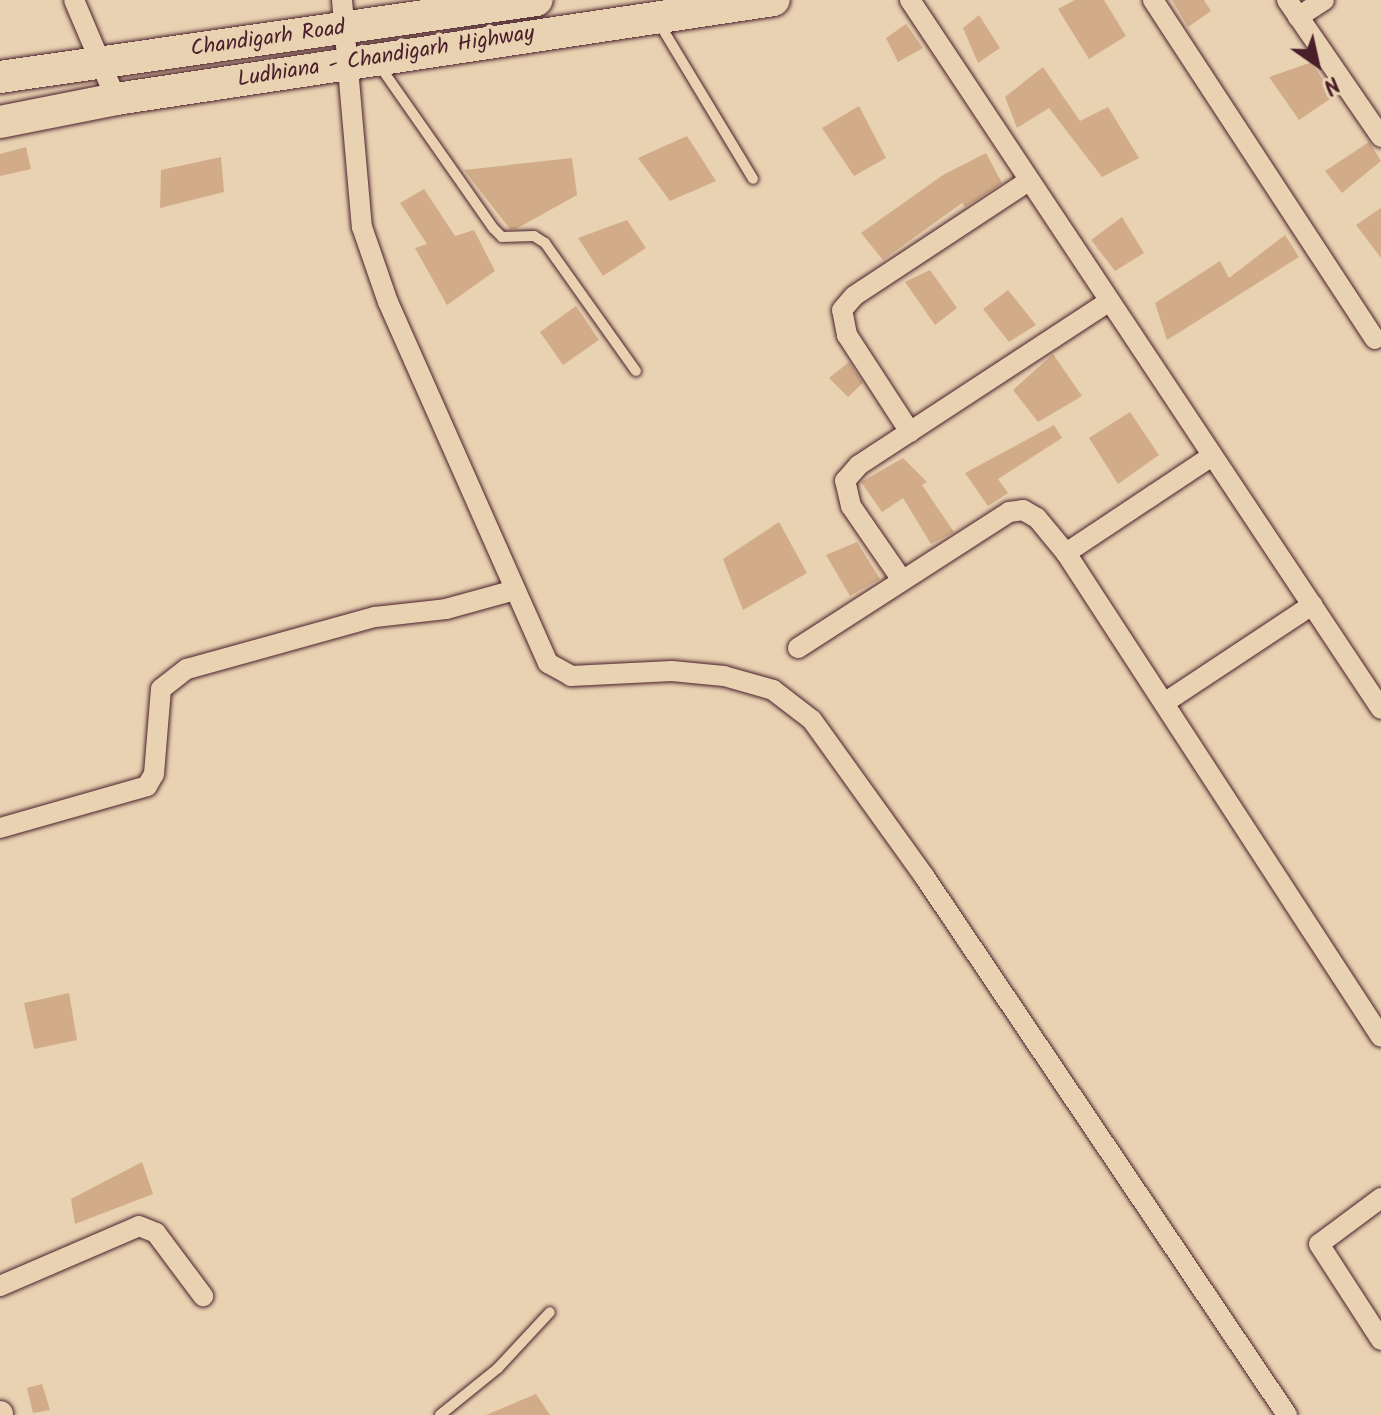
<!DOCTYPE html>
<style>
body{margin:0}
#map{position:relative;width:1381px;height:1415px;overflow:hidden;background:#e9d2b2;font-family:Kalam,sans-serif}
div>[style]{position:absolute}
.building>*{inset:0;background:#d2ac89}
.roads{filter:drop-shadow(0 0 2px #4a1f2b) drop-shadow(0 0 2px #4a1f2b)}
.service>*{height:10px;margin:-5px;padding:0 5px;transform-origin:5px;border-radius:5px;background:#e9d2b2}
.minor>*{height:20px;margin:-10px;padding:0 10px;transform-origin:10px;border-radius:10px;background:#e9d2b2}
.tertiary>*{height:26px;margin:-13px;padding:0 13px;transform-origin:13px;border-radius:13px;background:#e9d2b2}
.primary>*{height:32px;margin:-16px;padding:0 16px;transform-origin:16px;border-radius:16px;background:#e9d2b2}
span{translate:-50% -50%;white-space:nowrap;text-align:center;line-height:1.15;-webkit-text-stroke:8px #e9d2b2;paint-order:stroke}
.street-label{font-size:22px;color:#4a1f2b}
.north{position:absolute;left:1277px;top:24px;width:80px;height:80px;-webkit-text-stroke:6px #e9d2b2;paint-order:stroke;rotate:146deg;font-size:22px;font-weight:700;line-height:32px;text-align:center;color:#4a1f2b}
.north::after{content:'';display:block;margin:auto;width:28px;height:36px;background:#4a1f2b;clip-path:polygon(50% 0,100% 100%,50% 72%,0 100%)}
</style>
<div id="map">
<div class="building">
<i style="clip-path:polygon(1075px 0,1104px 0,1126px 36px,1089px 59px,1058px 9px)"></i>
<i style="clip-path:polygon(1172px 0,1204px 0,1211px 11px,1188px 27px)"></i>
<i style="clip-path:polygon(979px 15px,1000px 48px,978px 63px,963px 28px)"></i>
<i style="clip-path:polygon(906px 24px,923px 48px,898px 62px,886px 38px)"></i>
<i style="clip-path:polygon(1312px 62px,1333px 97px,1299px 120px,1269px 77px)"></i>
<i style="clip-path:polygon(1043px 67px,1080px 121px,1108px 107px,1139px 158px,1102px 177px,1049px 108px,1017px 128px,1005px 97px)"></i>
<i style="clip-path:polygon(859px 106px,886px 158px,854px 176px,822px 128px)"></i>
<i style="clip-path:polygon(687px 136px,716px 181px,670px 201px,638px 158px)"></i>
<i style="clip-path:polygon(1369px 142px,1381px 161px,1342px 193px,1325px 171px)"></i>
<i style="clip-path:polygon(26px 147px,31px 169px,0 176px,0 154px)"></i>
<i style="clip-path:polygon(986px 153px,1002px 183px,965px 207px,962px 203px,883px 260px,861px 233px,943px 175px)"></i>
<i style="clip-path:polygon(221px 157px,224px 192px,160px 208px,161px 170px)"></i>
<i style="clip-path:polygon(572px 158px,577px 195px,516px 229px,510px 229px,464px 170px)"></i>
<i style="clip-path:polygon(424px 189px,455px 236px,474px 230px,495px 271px,447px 305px,415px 248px,427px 244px,400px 203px)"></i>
<i style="clip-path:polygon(1381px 208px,1381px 258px,1356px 225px)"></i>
<i style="clip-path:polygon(1122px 217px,1144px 253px,1115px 271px,1091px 240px)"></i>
<i style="clip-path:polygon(627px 220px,646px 248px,603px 276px,578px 238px)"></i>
<i style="clip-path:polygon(1285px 235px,1299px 257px,1167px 340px,1155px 303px,1220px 261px,1229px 278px)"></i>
<i style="clip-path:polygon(930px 270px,957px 308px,935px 325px,905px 282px)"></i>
<i style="clip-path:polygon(1008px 290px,1036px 325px,1009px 342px,983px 309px)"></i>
<i style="clip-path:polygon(576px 306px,599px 340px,563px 365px,540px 332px)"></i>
<i style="clip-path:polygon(1053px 354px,1082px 396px,1038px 422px,1013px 390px)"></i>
<i style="clip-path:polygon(849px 362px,863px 383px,848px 397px,829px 378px)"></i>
<i style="clip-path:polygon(1130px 412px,1159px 455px,1118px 484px,1089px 438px)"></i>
<i style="clip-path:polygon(1054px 425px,1062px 438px,998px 479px,1008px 493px,988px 506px,965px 473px)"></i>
<i style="clip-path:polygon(903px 458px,927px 482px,922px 485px,954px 532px,931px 544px,903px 498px,882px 512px,861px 482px)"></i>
<i style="clip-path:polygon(779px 522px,807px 573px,743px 610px,723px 559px)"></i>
<i style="clip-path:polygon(857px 542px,880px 579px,850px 596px,826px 555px)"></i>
<i style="clip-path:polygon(69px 993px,77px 1040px,34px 1049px,24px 1003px)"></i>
<i style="clip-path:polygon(142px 1162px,153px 1194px,75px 1224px,71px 1199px)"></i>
<i style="clip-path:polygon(42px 1384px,50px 1410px,33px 1413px,27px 1388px)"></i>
<i style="clip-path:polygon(536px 1394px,550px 1415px,486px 1415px)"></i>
</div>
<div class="roads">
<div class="service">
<i style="left:659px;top:23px;width:182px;rotate:58.9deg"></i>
<i style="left:379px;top:65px;width:200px;rotate:55deg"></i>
<i style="left:494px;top:229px;width:11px;rotate:45deg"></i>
<i style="left:502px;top:237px;width:32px;rotate:-2deg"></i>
<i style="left:534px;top:236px;width:13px;rotate:32deg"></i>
<i style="left:545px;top:243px;width:157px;rotate:54.6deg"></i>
<i style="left:440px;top:1415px;width:75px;rotate:-39deg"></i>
<i style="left:498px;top:1368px;width:76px;rotate:-47.1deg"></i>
</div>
<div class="minor">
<i style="left:74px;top:0;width:108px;rotate:67deg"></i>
<i style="left:342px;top:0;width:228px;rotate:85deg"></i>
<i style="left:362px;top:227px;width:79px;rotate:70.9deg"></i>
<i style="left:388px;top:302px;width:395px;rotate:66.1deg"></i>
<i style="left:548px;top:663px;width:26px;rotate:29deg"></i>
<i style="left:571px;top:676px;width:101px;rotate:-2.8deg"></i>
<i style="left:672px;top:671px;width:52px;rotate:5.5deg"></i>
<i style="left:724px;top:676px;width:51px;rotate:15.9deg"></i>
<i style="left:773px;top:690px;width:49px;rotate:37.6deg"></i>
<i style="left:812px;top:720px;width:192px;rotate:54.3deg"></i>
<i style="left:924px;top:876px;width:650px;rotate:56.04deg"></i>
<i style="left:910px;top:0;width:851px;rotate:56.4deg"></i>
<i style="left:1153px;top:0;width:405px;rotate:56.8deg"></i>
<i style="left:1287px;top:0;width:166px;rotate:55.5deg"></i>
<i style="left:1298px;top:17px;width:31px;rotate:-33deg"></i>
<i style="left:910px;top:432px;width:116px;rotate:-123deg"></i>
<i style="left:847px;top:335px;width:25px;rotate:-101deg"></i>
<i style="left:842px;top:310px;width:18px;rotate:-49deg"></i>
<i style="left:854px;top:296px;width:207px;rotate:-33.4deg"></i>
<i style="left:1066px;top:553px;width:175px;rotate:-33.6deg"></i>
<i style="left:902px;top:580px;width:90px;rotate:-124.6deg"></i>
<i style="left:851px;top:506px;width:26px;rotate:-103deg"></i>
<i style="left:845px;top:481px;width:21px;rotate:-49deg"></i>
<i style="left:859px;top:465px;width:298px;rotate:-33.2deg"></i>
<i style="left:798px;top:648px;width:251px;rotate:-32.8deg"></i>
<i style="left:1009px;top:512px;width:14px;rotate:-8deg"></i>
<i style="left:1023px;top:510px;width:16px;rotate:30deg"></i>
<i style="left:1037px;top:518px;width:45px;rotate:50.4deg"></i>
<i style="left:1066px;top:553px;width:577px;rotate:56.94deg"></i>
<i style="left:1164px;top:703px;width:178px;rotate:-33.5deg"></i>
<i style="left:0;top:828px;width:153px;rotate:-15.9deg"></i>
<i style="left:147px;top:786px;width:14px;rotate:-60deg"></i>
<i style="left:154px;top:774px;width:85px;rotate:-85.3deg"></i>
<i style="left:161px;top:689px;width:33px;rotate:-38deg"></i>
<i style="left:187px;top:669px;width:195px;rotate:-15.5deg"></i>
<i style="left:375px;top:617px;width:71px;rotate:-6.4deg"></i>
<i style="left:446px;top:609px;width:72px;rotate:-15.4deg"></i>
<i style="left:1381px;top:1198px;width:77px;rotate:143.4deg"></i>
<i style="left:1319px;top:1244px;width:114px;rotate:57.1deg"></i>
<i style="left:0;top:1286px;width:151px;rotate:-23.3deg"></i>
<i style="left:139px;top:1226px;width:18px;rotate:22deg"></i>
<i style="left:156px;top:1233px;width:79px;rotate:53.3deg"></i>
</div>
<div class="tertiary">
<i style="left:0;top:1414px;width:1px;rotate:90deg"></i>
</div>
<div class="primary">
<i style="left:0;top:77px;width:542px;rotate:-8.17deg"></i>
<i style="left:0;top:122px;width:118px;rotate:-11.2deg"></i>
<i style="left:116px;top:99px;width:665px;rotate:-8.56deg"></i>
</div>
</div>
<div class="street-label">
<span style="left:268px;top:39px;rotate:-8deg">Chandigarh Road</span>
<span style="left:386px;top:57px;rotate:-9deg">Ludhiana - Chandigarh Highway</span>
</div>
<div class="north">N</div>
</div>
